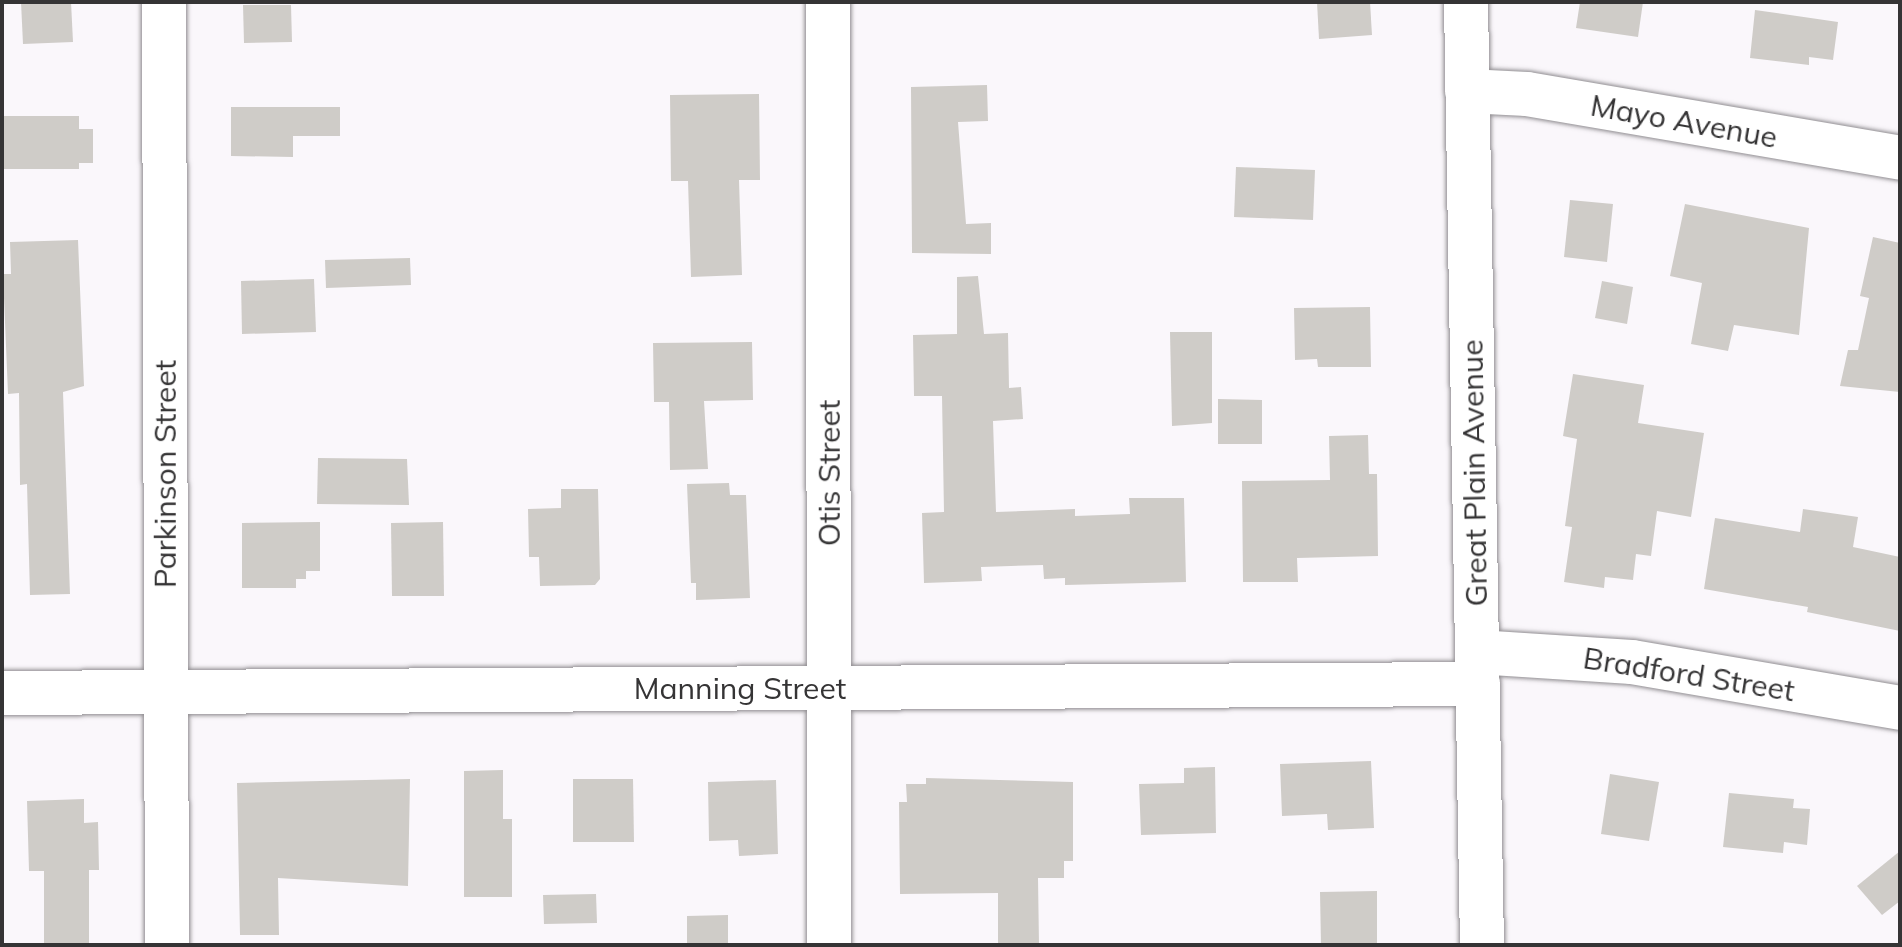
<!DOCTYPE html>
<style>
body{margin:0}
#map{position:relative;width:1902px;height:947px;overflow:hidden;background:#faf7fb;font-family:Mulish,sans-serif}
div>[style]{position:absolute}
.building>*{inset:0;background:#cfccc8}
.roads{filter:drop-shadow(0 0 2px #918e92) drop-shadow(0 0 2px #918e92)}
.minor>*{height:44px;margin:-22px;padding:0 22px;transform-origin:22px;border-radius:22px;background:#fff}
.major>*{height:44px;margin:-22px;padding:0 22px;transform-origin:22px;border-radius:22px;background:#fff}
span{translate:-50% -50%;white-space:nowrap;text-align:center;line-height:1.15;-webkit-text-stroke:6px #fff;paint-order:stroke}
.street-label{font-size:30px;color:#353435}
.frame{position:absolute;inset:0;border:4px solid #353435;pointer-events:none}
</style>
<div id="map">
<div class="building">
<i style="clip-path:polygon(21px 2px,71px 2px,73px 42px,23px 44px)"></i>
<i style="clip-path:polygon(1317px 2px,1370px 2px,1372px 35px,1319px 39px)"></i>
<i style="clip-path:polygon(1580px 2px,1643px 2px,1638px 37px,1576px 28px)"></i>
<i style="clip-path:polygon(243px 5px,291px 5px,292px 42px,244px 43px)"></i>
<i style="clip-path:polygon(1755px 10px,1838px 22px,1833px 60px,1809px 57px,1809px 65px,1750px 58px)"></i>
<i style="clip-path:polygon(987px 85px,988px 121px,958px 122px,966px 224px,991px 223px,991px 254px,912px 253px,911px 87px)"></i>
<i style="clip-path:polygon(759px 94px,760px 180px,739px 180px,742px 275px,691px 277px,688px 181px,671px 181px,670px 95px)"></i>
<i style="clip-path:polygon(231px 107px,340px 107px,340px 136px,293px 136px,293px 157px,231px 156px)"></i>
<i style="clip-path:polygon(2px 116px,79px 116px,79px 129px,93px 129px,93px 163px,79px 163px,79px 169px,2px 169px)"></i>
<i style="clip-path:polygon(1236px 167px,1315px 170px,1313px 220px,1234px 217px)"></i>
<i style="clip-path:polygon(1570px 200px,1613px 204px,1607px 262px,1564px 257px)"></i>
<i style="clip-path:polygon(1685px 204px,1809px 228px,1799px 335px,1734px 325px,1728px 351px,1691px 344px,1702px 283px,1670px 276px)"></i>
<i style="clip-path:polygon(1873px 237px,1900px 243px,1900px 392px,1840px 386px,1848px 350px,1858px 350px,1869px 298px,1860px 296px)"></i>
<i style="clip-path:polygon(78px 240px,84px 386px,63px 392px,70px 594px,30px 595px,27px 484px,20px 485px,19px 393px,8px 394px,3px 274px,11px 274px,10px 242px)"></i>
<i style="clip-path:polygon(410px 258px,411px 285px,326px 288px,325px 260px)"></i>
<i style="clip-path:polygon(978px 276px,984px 334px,1008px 333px,1009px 388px,1021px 387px,1023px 419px,993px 421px,996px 512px,1075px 509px,1075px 516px,1130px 514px,1129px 498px,1184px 498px,1186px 582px,1065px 585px,1065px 578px,1044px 579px,1043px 565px,981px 567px,982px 581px,924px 583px,922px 513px,944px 512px,942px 396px,914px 396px,913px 335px,957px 334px,957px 277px)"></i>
<i style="clip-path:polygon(314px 279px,316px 332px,242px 334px,241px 281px)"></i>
<i style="clip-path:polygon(1602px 281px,1633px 287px,1627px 324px,1595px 318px)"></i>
<i style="clip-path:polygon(1370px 307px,1371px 367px,1318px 367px,1317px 359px,1295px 360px,1294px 308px)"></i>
<i style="clip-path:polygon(1170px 332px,1212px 332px,1212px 423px,1172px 426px)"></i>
<i style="clip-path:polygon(752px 342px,753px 400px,704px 401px,708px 469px,670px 470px,669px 402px,654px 402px,653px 343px)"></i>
<i style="clip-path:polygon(1573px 374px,1644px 385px,1638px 423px,1704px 433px,1691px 517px,1657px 511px,1651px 556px,1636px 554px,1633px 580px,1605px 577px,1604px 588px,1564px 582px,1572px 527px,1565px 526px,1577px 439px,1563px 436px)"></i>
<i style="clip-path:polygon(1218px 399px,1262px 400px,1262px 444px,1218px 444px)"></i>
<i style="clip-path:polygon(1368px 435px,1369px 474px,1377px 474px,1378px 556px,1297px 558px,1298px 582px,1243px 582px,1242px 481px,1330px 480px,1329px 436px)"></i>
<i style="clip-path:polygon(318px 458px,407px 459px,409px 505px,317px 504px)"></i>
<i style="clip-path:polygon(729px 483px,730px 495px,746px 495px,750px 598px,696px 600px,696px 583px,691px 583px,687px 484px)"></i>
<i style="clip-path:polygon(561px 489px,598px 489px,600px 579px,595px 585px,540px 586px,539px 557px,529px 557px,528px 509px,561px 508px)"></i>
<i style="clip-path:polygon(1803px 509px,1858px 517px,1853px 547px,1900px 557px,1900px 631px,1807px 612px,1808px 607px,1704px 589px,1715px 518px,1800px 532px)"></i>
<i style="clip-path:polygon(320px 522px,320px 571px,306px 571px,306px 579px,296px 579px,296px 588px,242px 588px,242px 523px)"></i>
<i style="clip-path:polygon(443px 522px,444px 596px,392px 596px,391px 523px)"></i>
<i style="clip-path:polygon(1371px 761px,1374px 828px,1328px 830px,1327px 814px,1282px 816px,1280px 764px)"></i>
<i style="clip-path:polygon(1215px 767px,1216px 833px,1141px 835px,1139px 784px,1184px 783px,1184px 768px)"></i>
<i style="clip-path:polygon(503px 770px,503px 819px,512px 819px,512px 897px,464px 897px,464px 771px)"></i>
<i style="clip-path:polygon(1610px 774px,1659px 782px,1649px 841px,1601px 834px)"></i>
<i style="clip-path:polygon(926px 778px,1073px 782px,1073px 861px,1064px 861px,1064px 878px,1038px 878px,1039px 945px,998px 945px,998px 893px,900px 894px,899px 802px,907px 802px,906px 784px,926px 784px)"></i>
<i style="clip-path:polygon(410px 779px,408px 886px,278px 878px,279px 935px,240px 935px,237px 783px)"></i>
<i style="clip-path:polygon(573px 779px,633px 779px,634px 842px,573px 842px)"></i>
<i style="clip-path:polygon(776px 780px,778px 854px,739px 856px,738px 840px,709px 841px,708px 782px)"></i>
<i style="clip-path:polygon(1729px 793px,1794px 799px,1793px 808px,1810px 809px,1807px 845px,1784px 842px,1783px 853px,1723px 847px)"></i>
<i style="clip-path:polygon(84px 799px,84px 823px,98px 822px,99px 870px,89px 870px,89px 945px,44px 945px,44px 871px,29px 871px,27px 801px)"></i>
<i style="clip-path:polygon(1900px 851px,1900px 901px,1882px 915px,1857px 886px)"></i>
<i style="clip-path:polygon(1377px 891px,1377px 945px,1321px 945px,1320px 892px)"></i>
<i style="clip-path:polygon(596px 894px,597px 923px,544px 924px,543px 895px)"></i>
<i style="clip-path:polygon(728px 915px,728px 945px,687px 945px,687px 916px)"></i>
</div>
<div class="roads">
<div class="minor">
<i style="left:164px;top:2px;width:943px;rotate:89.82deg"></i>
<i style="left:828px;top:2px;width:943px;rotate:89.94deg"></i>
<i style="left:1467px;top:91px;width:60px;rotate:2.9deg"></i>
<i style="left:1527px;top:94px;width:378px;rotate:9.7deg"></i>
<i style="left:1477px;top:652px;width:155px;rotate:3.7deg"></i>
<i style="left:1632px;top:662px;width:272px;rotate:9.7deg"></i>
<i style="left:2px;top:693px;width:1476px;rotate:-0.35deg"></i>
</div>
<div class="major">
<i style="left:1466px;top:2px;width:943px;rotate:89.03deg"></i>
</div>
</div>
<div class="street-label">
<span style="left:1684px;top:121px;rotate:10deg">Mayo Avenue</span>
<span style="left:829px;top:473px;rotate:-90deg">Otis Street</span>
<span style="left:1474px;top:473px;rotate:-91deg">Great Plain Avenue</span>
<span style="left:165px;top:474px;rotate:-90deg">Parkinson Street</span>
<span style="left:1689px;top:674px;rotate:9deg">Bradford Street</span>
<span style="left:740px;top:688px">Manning Street</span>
</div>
<div class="frame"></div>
</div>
